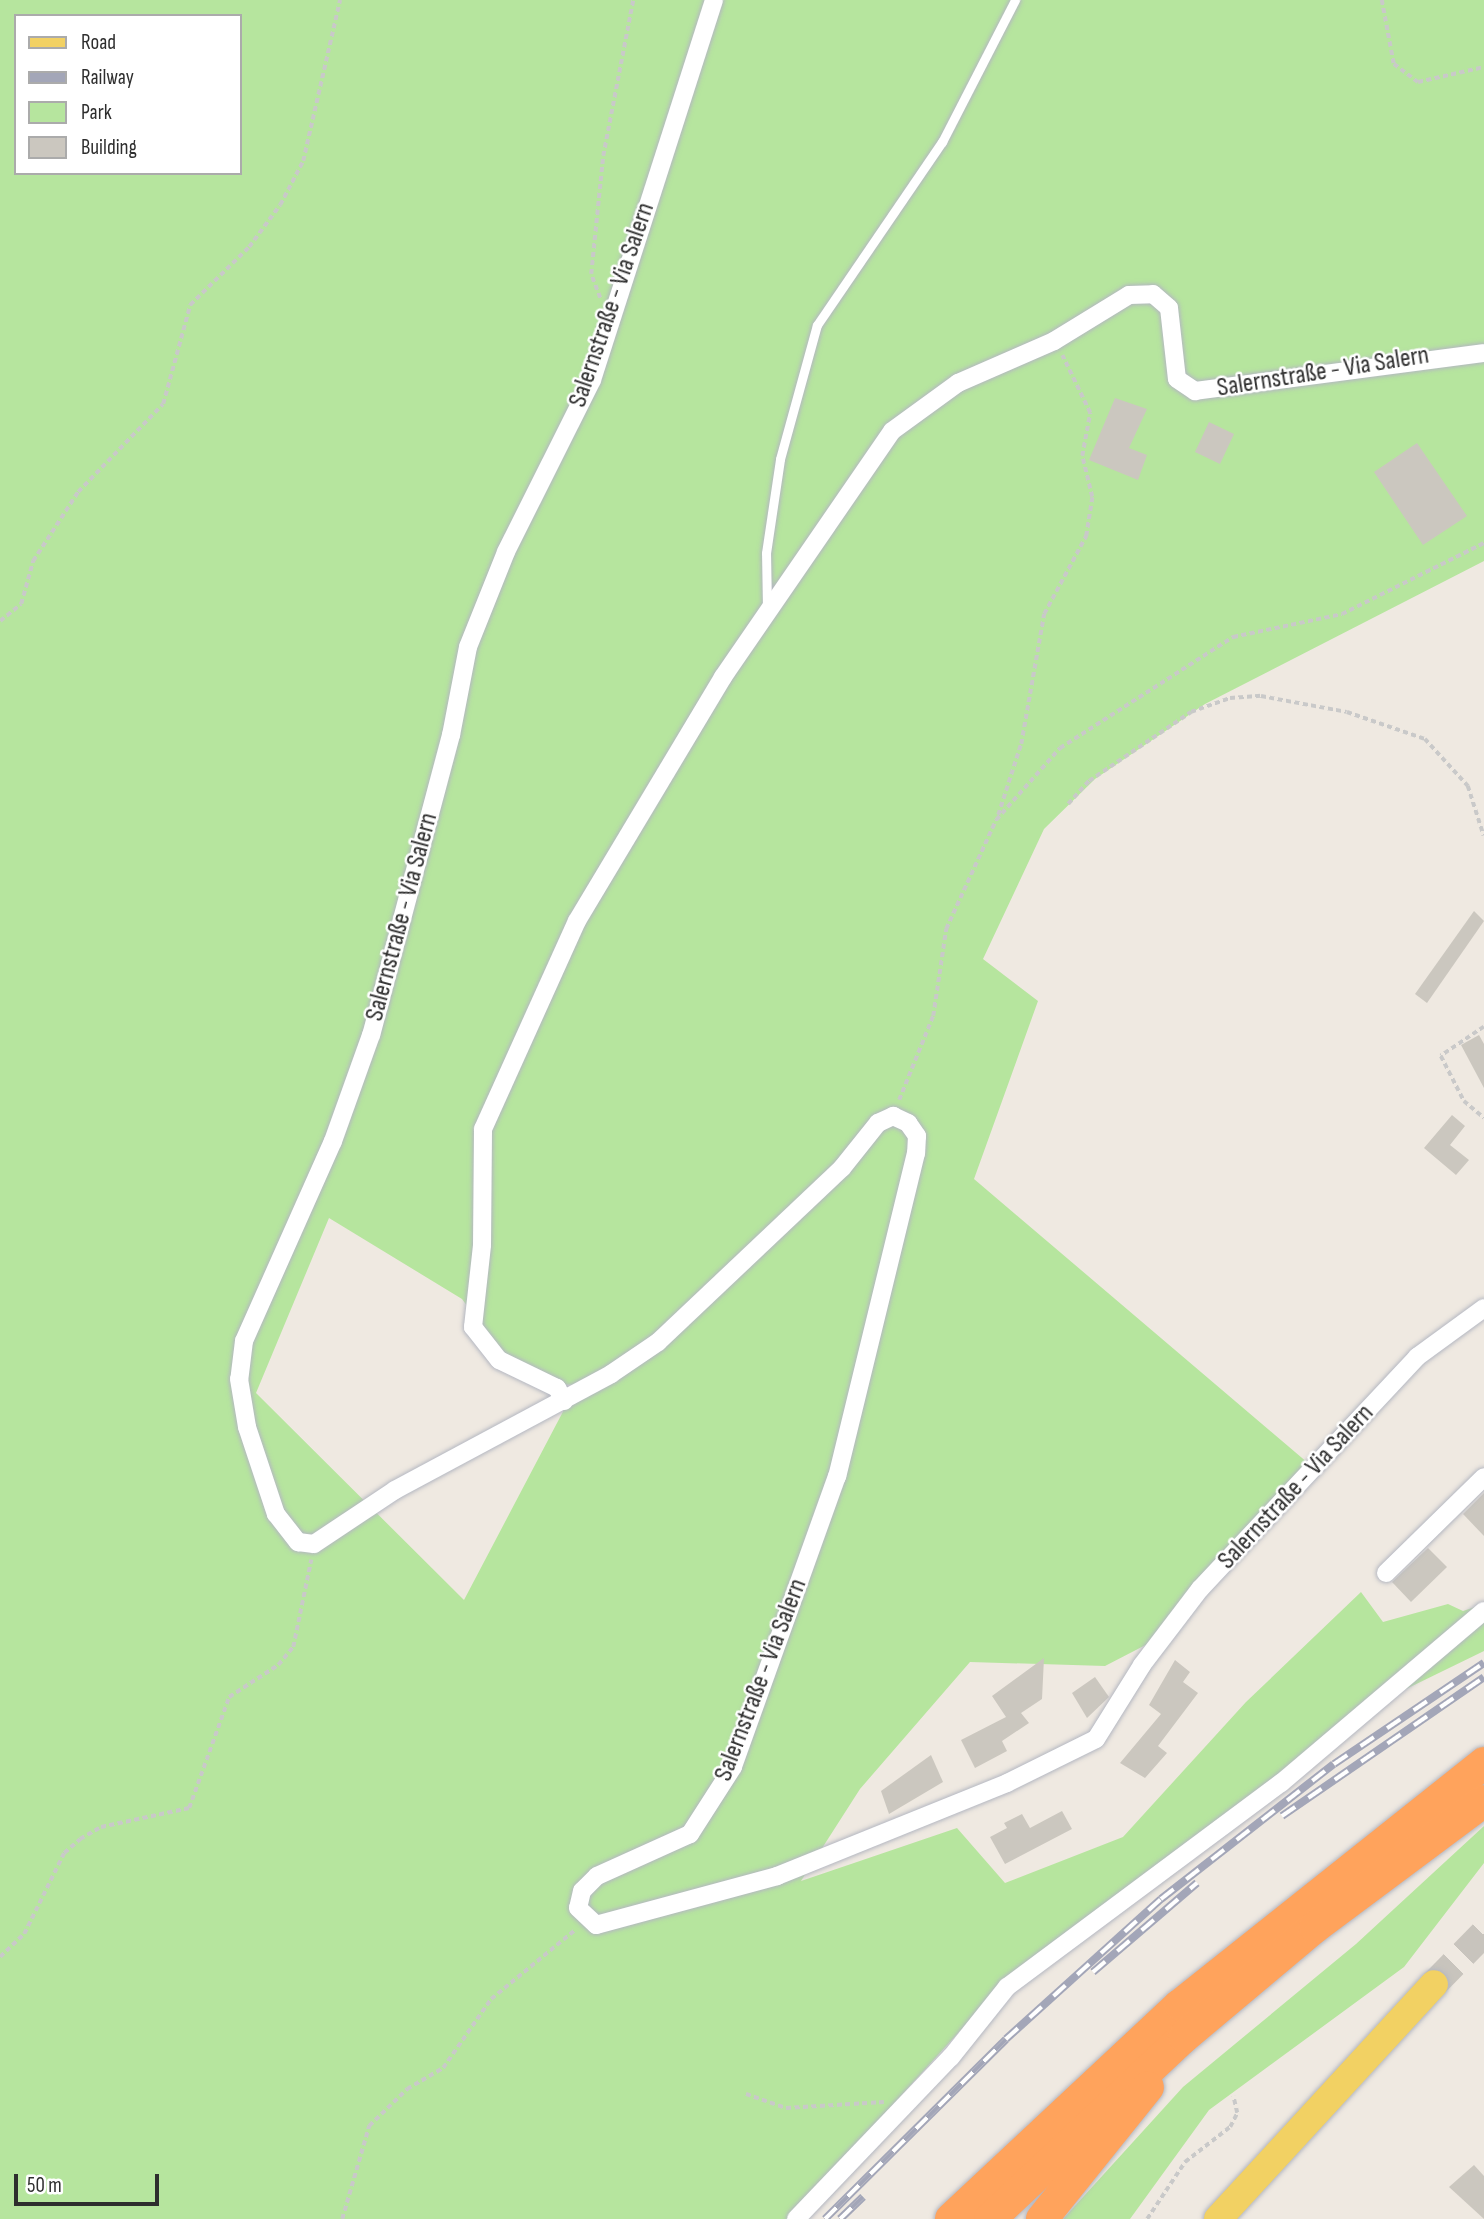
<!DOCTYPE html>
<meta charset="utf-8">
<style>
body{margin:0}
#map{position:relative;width:1484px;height:2219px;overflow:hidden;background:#efe9e1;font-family:"Sofia Sans Condensed",sans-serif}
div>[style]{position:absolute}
.green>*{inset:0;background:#b6e59e}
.building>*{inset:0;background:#cbc7bf}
.primary-tunnel>*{height:28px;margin-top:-14px;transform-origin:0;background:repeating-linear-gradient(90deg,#c8c4bd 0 28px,transparent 0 42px)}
.path>*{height:3.5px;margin-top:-1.75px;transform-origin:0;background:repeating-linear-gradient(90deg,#c9c9c9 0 5px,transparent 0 8.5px)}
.roads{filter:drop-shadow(0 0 2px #b4b7c1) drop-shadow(0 0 2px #b4b7c1)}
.lane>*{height:9px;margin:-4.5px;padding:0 4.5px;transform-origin:4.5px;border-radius:4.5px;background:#fff}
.street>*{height:18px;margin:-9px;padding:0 9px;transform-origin:9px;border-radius:9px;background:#fff}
.primary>*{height:28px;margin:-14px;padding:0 14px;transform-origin:14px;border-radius:14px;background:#f2d163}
.highway>*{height:32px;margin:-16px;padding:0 16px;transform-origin:16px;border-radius:16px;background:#ffa35c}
.rail>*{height:8px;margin-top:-4px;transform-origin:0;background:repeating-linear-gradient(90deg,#fff 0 16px,#a3a6b8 0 32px);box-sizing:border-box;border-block:2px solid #a3a6b8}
span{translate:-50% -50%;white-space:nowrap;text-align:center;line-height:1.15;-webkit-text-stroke:5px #fff;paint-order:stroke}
.street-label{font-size:26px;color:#2e2e2e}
.legend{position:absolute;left:14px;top:14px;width:228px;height:161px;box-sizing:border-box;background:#fff;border:2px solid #ababab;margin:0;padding:9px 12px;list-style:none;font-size:21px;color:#2e2e2e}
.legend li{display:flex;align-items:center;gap:14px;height:35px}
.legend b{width:35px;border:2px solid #ababab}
.scale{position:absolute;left:14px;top:2174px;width:145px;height:32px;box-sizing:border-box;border:4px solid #2e2e2e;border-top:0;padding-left:9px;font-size:21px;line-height:24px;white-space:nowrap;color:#2e2e2e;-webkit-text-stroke:5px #fff;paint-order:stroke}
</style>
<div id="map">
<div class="green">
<i style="clip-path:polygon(evenodd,0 0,1484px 0,1484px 561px,1205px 704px,1095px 779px,1044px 829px,983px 959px,1038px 1001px,974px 1179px,1315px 1469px,1163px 1636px,1105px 1666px,970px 1662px,860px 1789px,801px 1881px,957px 1828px,1005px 1883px,1123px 1837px,1246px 1702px,1361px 1592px,1383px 1622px,1448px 1604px,1463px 1611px,1484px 1604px,1484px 1651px,1365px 1709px,1008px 1978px,789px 2219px,0 2219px,0 0,16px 16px,240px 16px,240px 173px,16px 173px,16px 16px,0 0,329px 1218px,462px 1299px,507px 1360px,551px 1384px,577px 1385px,464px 1600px,256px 1393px,329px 1218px)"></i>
<i style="clip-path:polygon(1484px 1826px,1484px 1863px,1404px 1967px,1209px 2110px,1130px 2219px,1063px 2219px,1183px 2087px,1356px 1944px)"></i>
</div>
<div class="building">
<i style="clip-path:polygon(1115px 398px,1147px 409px,1129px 448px,1147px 455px,1138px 480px,1089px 460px)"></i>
<i style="clip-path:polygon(1209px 422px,1234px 434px,1220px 464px,1195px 452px)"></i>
<i style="clip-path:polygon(1417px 443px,1467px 516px,1423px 545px,1374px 472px)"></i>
<i style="clip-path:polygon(1474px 911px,1484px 921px,1427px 1003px,1415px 994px)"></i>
<i style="clip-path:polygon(1479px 1035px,1484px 1044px,1484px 1088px,1461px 1045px)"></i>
<i style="clip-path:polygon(1452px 1115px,1465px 1126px,1450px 1145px,1469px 1160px,1456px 1175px,1424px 1148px)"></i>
<i style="clip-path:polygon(1484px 1493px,1484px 1536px,1463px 1514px)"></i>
<i style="clip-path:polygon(1428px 1548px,1447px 1567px,1411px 1602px,1392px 1582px)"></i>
<i style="clip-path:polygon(1044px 1658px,1042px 1699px,1021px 1713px,1029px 1723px,1002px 1741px,1007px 1751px,975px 1768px,961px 1740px,1006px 1717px,992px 1696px)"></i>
<i style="clip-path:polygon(1175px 1660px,1190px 1672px,1183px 1682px,1198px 1693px,1158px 1746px,1167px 1753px,1145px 1778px,1120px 1763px,1161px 1714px,1149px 1705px)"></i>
<i style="clip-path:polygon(1095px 1677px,1109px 1697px,1087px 1718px,1072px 1693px)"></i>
<i style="clip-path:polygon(931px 1755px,943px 1782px,889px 1814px,881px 1791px)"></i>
<i style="clip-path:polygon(1062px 1811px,1072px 1829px,1005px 1864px,990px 1837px,1007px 1828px,1004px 1823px,1022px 1814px,1030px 1828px)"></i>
<i style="clip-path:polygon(1474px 2165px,1484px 2176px,1484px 2219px,1449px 2187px)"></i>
</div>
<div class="primary-tunnel">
<i style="left:1434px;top:1984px;width:71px;rotate:-45.6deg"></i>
</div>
<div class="path">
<i style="left:1382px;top:0;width:65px;rotate:79.4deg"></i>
<i style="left:1394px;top:64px;width:30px;rotate:37deg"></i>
<i style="left:1418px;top:82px;width:68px;rotate:-12.8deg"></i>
<i style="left:600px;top:298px;width:26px;rotate:-111deg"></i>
<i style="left:591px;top:274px;width:119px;rotate:-84.2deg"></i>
<i style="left:603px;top:156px;width:159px;rotate:-79.1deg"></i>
<i style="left:0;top:621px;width:27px;rotate:-39deg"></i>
<i style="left:21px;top:604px;width:45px;rotate:-74.4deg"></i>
<i style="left:33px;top:561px;width:82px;rotate:-56.9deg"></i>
<i style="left:78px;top:492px;width:122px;rotate:-46deg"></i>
<i style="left:163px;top:404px;width:103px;rotate:-74.7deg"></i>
<i style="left:190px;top:305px;width:83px;rotate:-44.5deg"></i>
<i style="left:249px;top:247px;width:52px;rotate:-53.6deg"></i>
<i style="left:280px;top:205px;width:50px;rotate:-62.4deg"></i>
<i style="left:303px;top:161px;width:165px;rotate:-77.1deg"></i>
<i style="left:1068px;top:804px;width:31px;rotate:-48deg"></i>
<i style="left:1089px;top:781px;width:123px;rotate:-34.1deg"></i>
<i style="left:1191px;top:712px;width:41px;rotate:-19.7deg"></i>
<i style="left:1230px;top:698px;width:31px;rotate:-4deg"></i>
<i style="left:1261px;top:696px;width:87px;rotate:10.5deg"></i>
<i style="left:1347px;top:712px;width:83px;rotate:19.1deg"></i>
<i style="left:1425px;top:739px;width:64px;rotate:47.5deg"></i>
<i style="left:1468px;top:786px;width:52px;rotate:72.3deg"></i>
<i style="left:998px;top:815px;width:75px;rotate:-72.1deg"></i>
<i style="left:1021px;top:744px;width:132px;rotate:-80deg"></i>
<i style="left:1044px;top:614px;width:89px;rotate:-61.7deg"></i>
<i style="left:1086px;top:536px;width:39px;rotate:-81deg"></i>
<i style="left:1092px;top:497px;width:42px;rotate:-103.7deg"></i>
<i style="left:1082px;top:456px;width:44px;rotate:-79.5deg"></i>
<i style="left:1090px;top:413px;width:64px;rotate:-115.8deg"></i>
<i style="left:1484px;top:1027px;width:52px;rotate:146deg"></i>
<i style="left:1441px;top:1056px;width:51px;rotate:62.9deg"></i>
<i style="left:1464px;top:1101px;width:26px;rotate:40deg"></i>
<i style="left:899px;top:1100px;width:91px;rotate:-68deg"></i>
<i style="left:933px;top:1016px;width:88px;rotate:-81.5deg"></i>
<i style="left:946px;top:929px;width:120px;rotate:-65.4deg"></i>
<i style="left:996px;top:820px;width:96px;rotate:-48.4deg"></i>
<i style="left:1060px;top:748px;width:206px;rotate:-32.7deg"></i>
<i style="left:1233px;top:637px;width:111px;rotate:-11.9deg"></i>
<i style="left:1342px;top:614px;width:159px;rotate:-26.6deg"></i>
<i style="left:0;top:1957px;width:33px;rotate:-44deg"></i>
<i style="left:24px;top:1934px;width:90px;rotate:-63.7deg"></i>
<i style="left:64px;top:1853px;width:21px;rotate:-41deg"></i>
<i style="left:80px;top:1839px;width:24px;rotate:-30deg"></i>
<i style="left:101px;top:1827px;width:90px;rotate:-12.2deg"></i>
<i style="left:189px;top:1808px;width:118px;rotate:-70.2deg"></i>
<i style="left:229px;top:1697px;width:59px;rotate:-33.1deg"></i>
<i style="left:278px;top:1665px;width:23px;rotate:-50deg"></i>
<i style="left:293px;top:1647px;width:89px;rotate:-78.3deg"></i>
<i style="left:746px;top:2094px;width:42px;rotate:19.3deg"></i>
<i style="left:786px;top:2108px;width:98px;rotate:-3.5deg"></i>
<i style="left:342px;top:2219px;width:97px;rotate:-73.8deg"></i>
<i style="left:369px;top:2126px;width:53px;rotate:-44.2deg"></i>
<i style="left:407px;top:2089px;width:42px;rotate:-30.3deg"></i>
<i style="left:443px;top:2068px;width:84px;rotate:-55.2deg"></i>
<i style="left:491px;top:1999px;width:109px;rotate:-39.4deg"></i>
<i style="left:1147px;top:2219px;width:69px;rotate:-56.3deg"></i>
<i style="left:1185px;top:2162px;width:57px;rotate:-37.9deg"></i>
<i style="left:1230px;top:2127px;width:16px;rotate:-63deg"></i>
<i style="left:1237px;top:2113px;width:17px;rotate:-103deg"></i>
</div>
<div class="roads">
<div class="lane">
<i style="left:767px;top:608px;width:55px;rotate:-91deg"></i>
<i style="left:766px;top:553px;width:95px;rotate:-81.5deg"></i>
<i style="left:780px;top:459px;width:139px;rotate:-74.6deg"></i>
<i style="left:817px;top:325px;width:222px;rotate:-55.7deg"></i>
<i style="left:942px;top:142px;width:160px;rotate:-62.8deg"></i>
</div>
<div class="street">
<i style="left:714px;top:0;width:399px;rotate:107.8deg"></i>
<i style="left:592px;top:380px;width:192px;rotate:116.6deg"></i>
<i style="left:506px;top:552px;width:102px;rotate:111.8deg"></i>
<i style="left:468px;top:647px;width:90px;rotate:100.9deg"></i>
<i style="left:451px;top:735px;width:310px;rotate:104.9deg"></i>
<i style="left:371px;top:1035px;width:113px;rotate:109.7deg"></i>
<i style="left:333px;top:1141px;width:219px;rotate:114deg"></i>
<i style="left:244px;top:1341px;width:38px;rotate:97deg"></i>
<i style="left:239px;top:1379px;width:49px;rotate:80.5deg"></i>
<i style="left:247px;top:1427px;width:92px;rotate:71.6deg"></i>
<i style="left:276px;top:1514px;width:36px;rotate:52deg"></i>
<i style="left:298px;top:1542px;width:16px;rotate:7deg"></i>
<i style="left:314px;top:1544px;width:97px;rotate:-33.7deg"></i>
<i style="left:395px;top:1490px;width:245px;rotate:-28.2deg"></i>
<i style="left:611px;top:1374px;width:57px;rotate:-34.2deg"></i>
<i style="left:658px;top:1342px;width:253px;rotate:-43.4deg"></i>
<i style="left:842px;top:1168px;width:58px;rotate:-51.3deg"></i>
<i style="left:878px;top:1123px;width:17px;rotate:-25deg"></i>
<i style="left:893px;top:1116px;width:17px;rotate:25deg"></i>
<i style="left:908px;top:1123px;width:16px;rotate:55deg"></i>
<i style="left:917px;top:1136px;width:17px;rotate:93deg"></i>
<i style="left:916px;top:1153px;width:333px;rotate:103.7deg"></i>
<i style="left:837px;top:1476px;width:309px;rotate:109.7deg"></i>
<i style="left:733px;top:1767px;width:80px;rotate:122.7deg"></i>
<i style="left:690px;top:1834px;width:102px;rotate:155.7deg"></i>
<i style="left:597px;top:1876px;width:21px;rotate:135deg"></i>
<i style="left:582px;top:1891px;width:17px;rotate:103deg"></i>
<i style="left:578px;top:1908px;width:25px;rotate:43deg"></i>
<i style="left:596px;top:1925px;width:188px;rotate:-15.1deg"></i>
<i style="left:777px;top:1876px;width:248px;rotate:-22deg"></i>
<i style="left:1007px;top:1783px;width:99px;rotate:-26.3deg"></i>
<i style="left:1096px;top:1739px;width:87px;rotate:-58.1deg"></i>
<i style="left:1142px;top:1665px;width:96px;rotate:-52.7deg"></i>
<i style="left:1200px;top:1589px;width:318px;rotate:-46.9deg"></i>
<i style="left:1417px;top:1357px;width:83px;rotate:-36.2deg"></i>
<i style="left:564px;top:1401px;width:15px;rotate:-118deg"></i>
<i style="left:557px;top:1388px;width:64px;rotate:-154.2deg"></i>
<i style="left:499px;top:1360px;width:42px;rotate:-128.2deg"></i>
<i style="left:473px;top:1327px;width:82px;rotate:-83.7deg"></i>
<i style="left:482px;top:1245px;width:116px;rotate:-89.5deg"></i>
<i style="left:483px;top:1129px;width:228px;rotate:-65.7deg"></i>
<i style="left:577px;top:921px;width:284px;rotate:-59.1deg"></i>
<i style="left:723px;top:677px;width:298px;rotate:-55.5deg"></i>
<i style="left:892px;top:431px;width:82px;rotate:-36deg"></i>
<i style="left:958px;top:383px;width:105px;rotate:-23.6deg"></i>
<i style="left:1054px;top:341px;width:88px;rotate:-31.5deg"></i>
<i style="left:1129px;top:295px;width:24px;rotate:-2deg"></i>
<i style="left:1153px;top:294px;width:21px;rotate:41deg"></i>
<i style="left:1169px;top:308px;width:71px;rotate:83.6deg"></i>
<i style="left:1177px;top:379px;width:22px;rotate:34deg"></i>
<i style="left:1195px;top:391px;width:291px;rotate:-7.5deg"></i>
<i style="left:1386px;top:1573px;width:137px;rotate:-44.4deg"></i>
<i style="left:796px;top:2219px;width:224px;rotate:-46.3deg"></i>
<i style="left:951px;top:2057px;width:90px;rotate:-51.3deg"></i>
<i style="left:1007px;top:1987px;width:342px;rotate:-36.7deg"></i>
<i style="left:1281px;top:1783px;width:266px;rotate:-40.3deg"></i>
</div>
<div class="primary">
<i style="left:1218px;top:2219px;width:319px;rotate:-47.4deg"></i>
</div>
<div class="highway">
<i style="left:951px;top:2219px;width:313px;rotate:-43.1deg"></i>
<i style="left:1180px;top:2005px;width:389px;rotate:-38.5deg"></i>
<i style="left:990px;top:2219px;width:266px;rotate:-43.2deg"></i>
<i style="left:1184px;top:2037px;width:171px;rotate:-40deg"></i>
<i style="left:1315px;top:1927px;width:211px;rotate:-36.7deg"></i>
<i style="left:1042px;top:2219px;width:169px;rotate:-51.2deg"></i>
</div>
</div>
<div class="rail">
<i style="left:1282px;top:1816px;width:245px;rotate:-34.5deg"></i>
<i style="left:1093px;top:1972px;width:137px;rotate:-40.6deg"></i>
<i style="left:825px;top:2219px;width:255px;rotate:-44.8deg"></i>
<i style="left:1006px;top:2039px;width:209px;rotate:-42.1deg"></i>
<i style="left:1161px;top:1899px;width:219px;rotate:-38deg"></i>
<i style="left:1334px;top:1764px;width:181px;rotate:-34deg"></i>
<i style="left:840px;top:2219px;width:32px;rotate:-44deg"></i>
</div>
<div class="street-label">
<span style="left:612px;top:305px;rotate:-71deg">Salernstraße - Via Salern</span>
<span style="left:1323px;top:372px;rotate:-9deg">Salernstraße - Via Salern</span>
<span style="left:402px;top:917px;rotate:-75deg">Salernstraße - Via Salern</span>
<span style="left:1296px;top:1487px;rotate:-47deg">Salernstraße - Via Salern</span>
<span style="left:761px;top:1680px;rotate:-69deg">Salernstraße - Via Salern</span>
</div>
<ul class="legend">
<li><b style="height:9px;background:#f2d163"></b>Road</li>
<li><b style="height:9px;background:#a3a6b8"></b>Railway</li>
<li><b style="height:19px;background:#b6e59e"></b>Park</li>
<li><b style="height:19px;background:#cbc7bf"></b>Building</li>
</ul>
<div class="scale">50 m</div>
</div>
